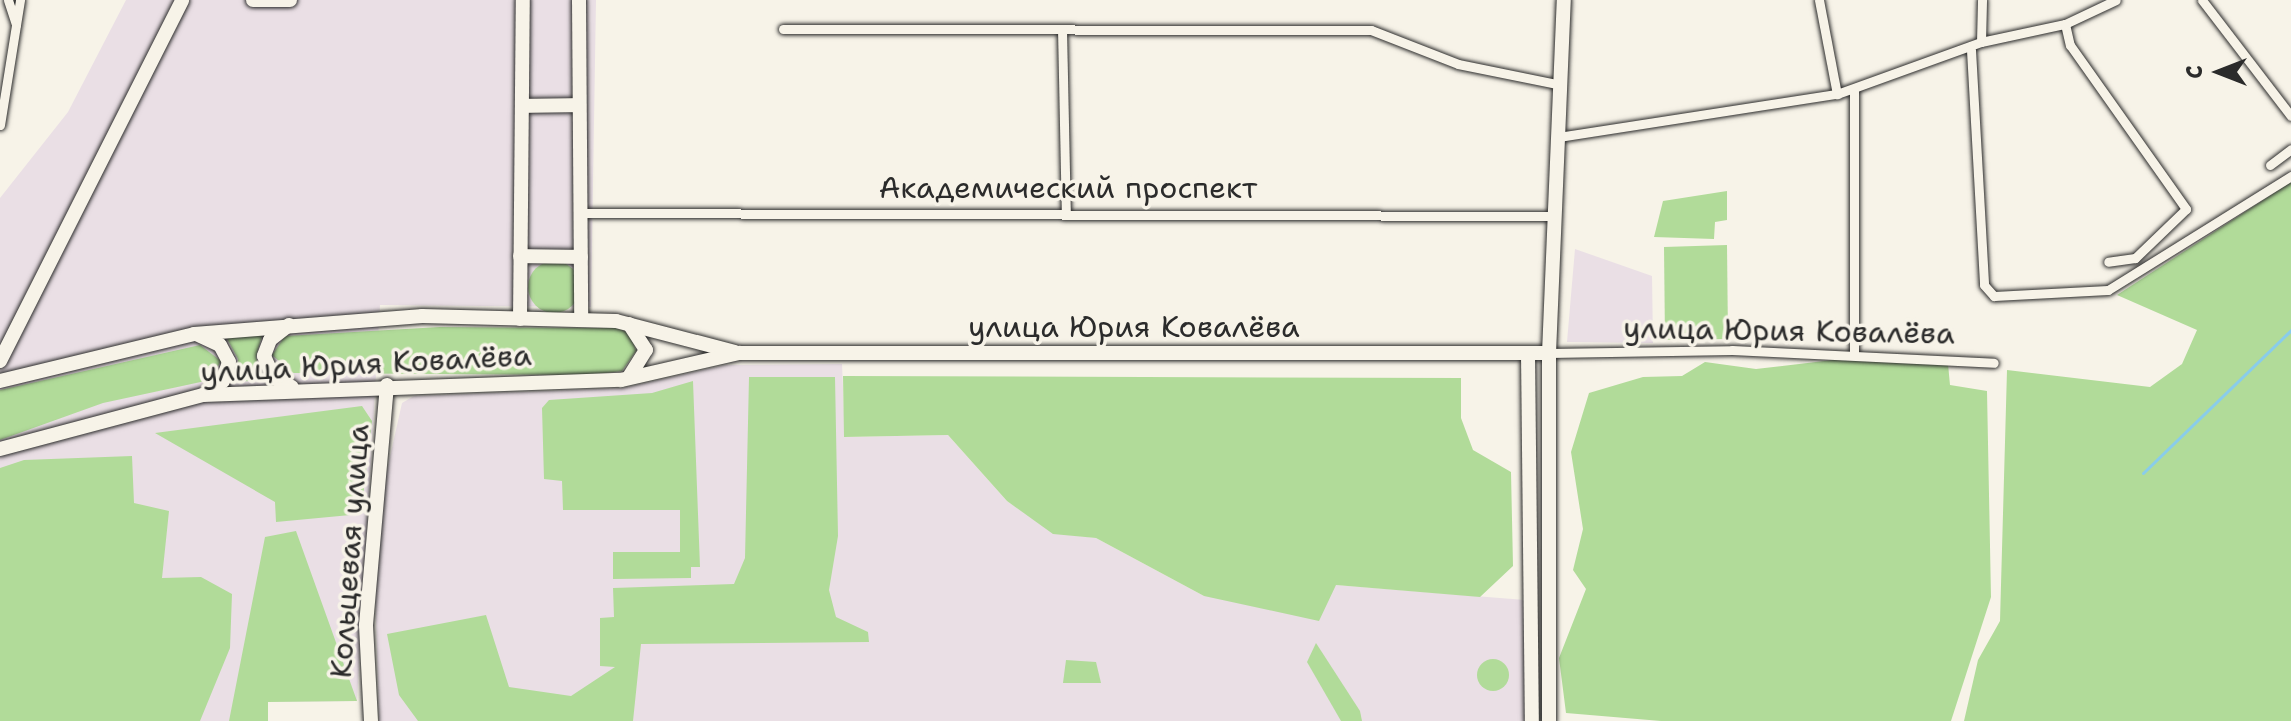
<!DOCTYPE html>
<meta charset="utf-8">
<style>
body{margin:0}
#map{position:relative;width:2291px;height:721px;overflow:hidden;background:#f7f3e8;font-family:"Shantell Sans",sans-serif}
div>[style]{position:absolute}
.built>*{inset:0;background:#eadfe5}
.green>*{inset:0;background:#b1db99}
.round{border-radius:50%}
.stream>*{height:3px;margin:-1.5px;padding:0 1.5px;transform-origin:1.5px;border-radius:1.5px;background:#89ccea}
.roads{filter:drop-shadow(0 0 2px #2b2b2b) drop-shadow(0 0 2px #2b2b2b)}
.street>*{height:9px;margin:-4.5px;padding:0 4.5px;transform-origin:4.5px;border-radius:4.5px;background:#f7f3e8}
.secondary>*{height:14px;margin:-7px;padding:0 7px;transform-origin:7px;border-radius:7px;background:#f7f3e8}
span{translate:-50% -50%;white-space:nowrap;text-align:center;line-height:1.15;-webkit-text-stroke:7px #f7f3e8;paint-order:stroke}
.street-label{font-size:30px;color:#2b2b2b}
.north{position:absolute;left:2179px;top:32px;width:80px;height:80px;-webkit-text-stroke:6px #f7f3e8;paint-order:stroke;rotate:270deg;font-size:22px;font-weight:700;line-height:32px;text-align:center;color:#2b2b2b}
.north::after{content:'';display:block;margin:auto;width:28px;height:36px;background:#2b2b2b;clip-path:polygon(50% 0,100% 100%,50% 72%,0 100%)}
</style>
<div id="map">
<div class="built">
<i style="clip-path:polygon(126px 0,596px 0,591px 307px,380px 305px,357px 701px,268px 702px,268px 721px,0 721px,0 198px,68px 112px)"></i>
<i style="clip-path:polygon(1575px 249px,1652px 276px,1653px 343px,1567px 342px)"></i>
<i style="clip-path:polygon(842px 364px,845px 437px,948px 435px,1007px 501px,1053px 533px,1096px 538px,1204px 596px,1336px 585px,1525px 600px,1525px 721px,379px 721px,375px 586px,383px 488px,402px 403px,414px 396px,623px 388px,725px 365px)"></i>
</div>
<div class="green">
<i style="clip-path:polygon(2291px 182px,2291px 721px,1964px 721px,1978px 660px,2000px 621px,2007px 370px,2150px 387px,2182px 364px,2197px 330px,2117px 295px)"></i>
<i style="clip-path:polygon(1727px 191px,1727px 220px,1715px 222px,1714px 239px,1654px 237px,1663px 201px)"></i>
<i style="clip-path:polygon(1727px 245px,1728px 339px,1665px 340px,1664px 247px)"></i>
<i class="round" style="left:528px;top:261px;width:52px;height:52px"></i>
<i style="clip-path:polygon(440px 327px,616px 328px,630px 333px,636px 351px,622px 371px,589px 375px,293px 373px,272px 355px,285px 336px)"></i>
<i style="clip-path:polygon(263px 332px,256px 357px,263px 380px,235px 382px,238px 359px,225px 335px)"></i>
<i style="clip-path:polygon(200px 345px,221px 361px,210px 380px,103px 403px,0 440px,0 390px)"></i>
<i style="clip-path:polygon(1858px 357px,1948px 364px,1950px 385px,1987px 391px,1991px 597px,1951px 721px,1661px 721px,1566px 713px,1559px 658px,1586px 589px,1573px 570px,1583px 529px,1571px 452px,1589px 393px,1643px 377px,1682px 376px,1705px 362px,1756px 369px)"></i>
<i style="clip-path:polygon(843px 376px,1461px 378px,1461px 418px,1473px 450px,1511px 472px,1513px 566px,1480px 597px,1336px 585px,1319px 621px,1204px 596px,1096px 538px,1053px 534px,1007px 501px,948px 435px,844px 437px)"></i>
<i style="clip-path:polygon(749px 377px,835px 377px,838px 536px,829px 590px,836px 617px,868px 632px,869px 642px,641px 644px,633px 721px,418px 721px,399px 695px,387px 634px,486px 615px,509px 687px,571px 696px,615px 667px,600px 666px,600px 618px,614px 617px,613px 588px,734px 584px,745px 558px)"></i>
<i style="clip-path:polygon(693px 381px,700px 567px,691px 567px,691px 578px,613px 579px,613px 552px,680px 552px,680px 510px,563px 510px,562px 481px,544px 479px,542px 408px,549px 400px,652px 393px)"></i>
<i style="clip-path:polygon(362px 406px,372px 421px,361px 514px,276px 522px,275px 502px,155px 433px)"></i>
<i style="clip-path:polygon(132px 456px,134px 503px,169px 511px,162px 578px,201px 577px,232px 594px,230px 648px,200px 721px,0 721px,0 468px,24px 460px)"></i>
<i style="clip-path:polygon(296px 531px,357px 701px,268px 702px,268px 721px,229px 721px,265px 537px)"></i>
<i style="clip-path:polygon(1316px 643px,1360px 711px,1362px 721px,1341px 721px,1307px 662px)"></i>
<i class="round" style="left:1477px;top:659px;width:32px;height:32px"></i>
<i style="clip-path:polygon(1066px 660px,1096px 662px,1101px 683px,1063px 683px)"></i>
</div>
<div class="stream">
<i style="left:2143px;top:473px;width:206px;rotate:-44deg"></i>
</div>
<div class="roads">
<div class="street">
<i style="left:8px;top:0;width:26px;rotate:72deg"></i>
<i style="left:1819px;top:0;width:96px;rotate:79.2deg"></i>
<i style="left:2202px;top:0;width:146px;rotate:52.5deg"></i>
<i style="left:2065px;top:24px;width:22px;rotate:77deg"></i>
<i style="left:2070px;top:45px;width:201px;rotate:54.7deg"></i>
<i style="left:2186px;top:209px;width:71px;rotate:136.1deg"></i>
<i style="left:2135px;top:258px;width:27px;rotate:172deg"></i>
<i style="left:783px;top:29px;width:588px;rotate:0.1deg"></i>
<i style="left:1371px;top:30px;width:93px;rotate:21.3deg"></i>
<i style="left:1458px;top:64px;width:105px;rotate:11.5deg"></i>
<i style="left:1062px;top:29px;width:186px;rotate:88.8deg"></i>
<i style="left:1981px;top:42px;width:42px;rotate:-88.6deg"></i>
<i style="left:1971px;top:50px;width:235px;rotate:86.8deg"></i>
<i style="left:1984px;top:285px;width:15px;rotate:48deg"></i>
<i style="left:1994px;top:296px;width:114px;rotate:-3deg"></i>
<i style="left:2108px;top:290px;width:216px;rotate:-31.9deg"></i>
<i style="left:0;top:125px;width:127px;rotate:-80.9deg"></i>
<i style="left:1558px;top:137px;width:282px;rotate:-8.8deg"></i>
<i style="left:1837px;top:94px;width:153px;rotate:-19.9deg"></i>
<i style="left:1981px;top:42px;width:86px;rotate:-12.1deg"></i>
<i style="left:2065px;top:24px;width:56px;rotate:-25.2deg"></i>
<i style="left:2270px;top:165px;width:26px;rotate:-37deg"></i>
<i style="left:580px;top:213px;width:975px;rotate:0.18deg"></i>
<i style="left:1549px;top:353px;width:183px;rotate:-0.9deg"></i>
<i style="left:1732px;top:350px;width:262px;rotate:2.8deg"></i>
<i style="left:1854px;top:353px;width:264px;rotate:-90deg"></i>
</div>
<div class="secondary">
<i style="left:253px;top:0;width:37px"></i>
<i style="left:579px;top:0;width:320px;rotate:89.6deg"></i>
<i style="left:522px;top:106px;width:57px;rotate:-1deg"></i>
<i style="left:520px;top:256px;width:61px;rotate:0.9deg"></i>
<i style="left:520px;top:319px;width:319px;rotate:-89.5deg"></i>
<i style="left:289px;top:325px;width:24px;rotate:142deg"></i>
<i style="left:270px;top:340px;width:17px;rotate:111deg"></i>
<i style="left:264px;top:356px;width:24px;rotate:66deg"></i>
<i style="left:274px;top:378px;width:20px;rotate:27deg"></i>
<i style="left:196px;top:334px;width:26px;rotate:25deg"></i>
<i style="left:220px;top:345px;width:19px;rotate:62deg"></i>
<i style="left:229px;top:362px;width:20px;rotate:108deg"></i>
<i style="left:223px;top:381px;width:20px;rotate:143deg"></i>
<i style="left:1528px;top:353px;width:368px;rotate:89.4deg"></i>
<i style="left:0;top:361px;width:404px;rotate:-63.2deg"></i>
<i style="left:629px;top:377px;width:32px;rotate:-58deg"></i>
<i style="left:646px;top:350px;width:31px;rotate:-123deg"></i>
<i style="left:0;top:381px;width:200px;rotate:-13.6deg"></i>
<i style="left:194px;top:334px;width:229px;rotate:-4.5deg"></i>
<i style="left:422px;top:316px;width:194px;rotate:1.5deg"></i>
<i style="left:616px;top:321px;width:123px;rotate:14.6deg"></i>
<i style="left:0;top:449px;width:210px;rotate:-14.9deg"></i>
<i style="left:203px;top:395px;width:418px;rotate:-2.1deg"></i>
<i style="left:621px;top:380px;width:121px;rotate:-12.9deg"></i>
<i style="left:739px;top:353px;width:810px"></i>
<i style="left:371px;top:721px;width:96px;rotate:-93deg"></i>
<i style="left:366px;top:625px;width:241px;rotate:-85deg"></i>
<i style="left:1549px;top:721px;width:368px;rotate:-90deg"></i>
<i style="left:1549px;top:353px;width:353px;rotate:-87.6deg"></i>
</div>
</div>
<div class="street-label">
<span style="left:1068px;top:188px">Академический проспект</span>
<span style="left:1134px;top:327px">улица Юрия Ковалёва</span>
<span style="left:1789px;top:331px;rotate:1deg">улица Юрия Ковалёва</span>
<span style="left:366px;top:364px;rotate:-3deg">улица Юрия Ковалёва</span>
<span style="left:350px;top:551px;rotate:-86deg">Кольцевая улица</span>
</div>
<div class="north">С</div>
</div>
